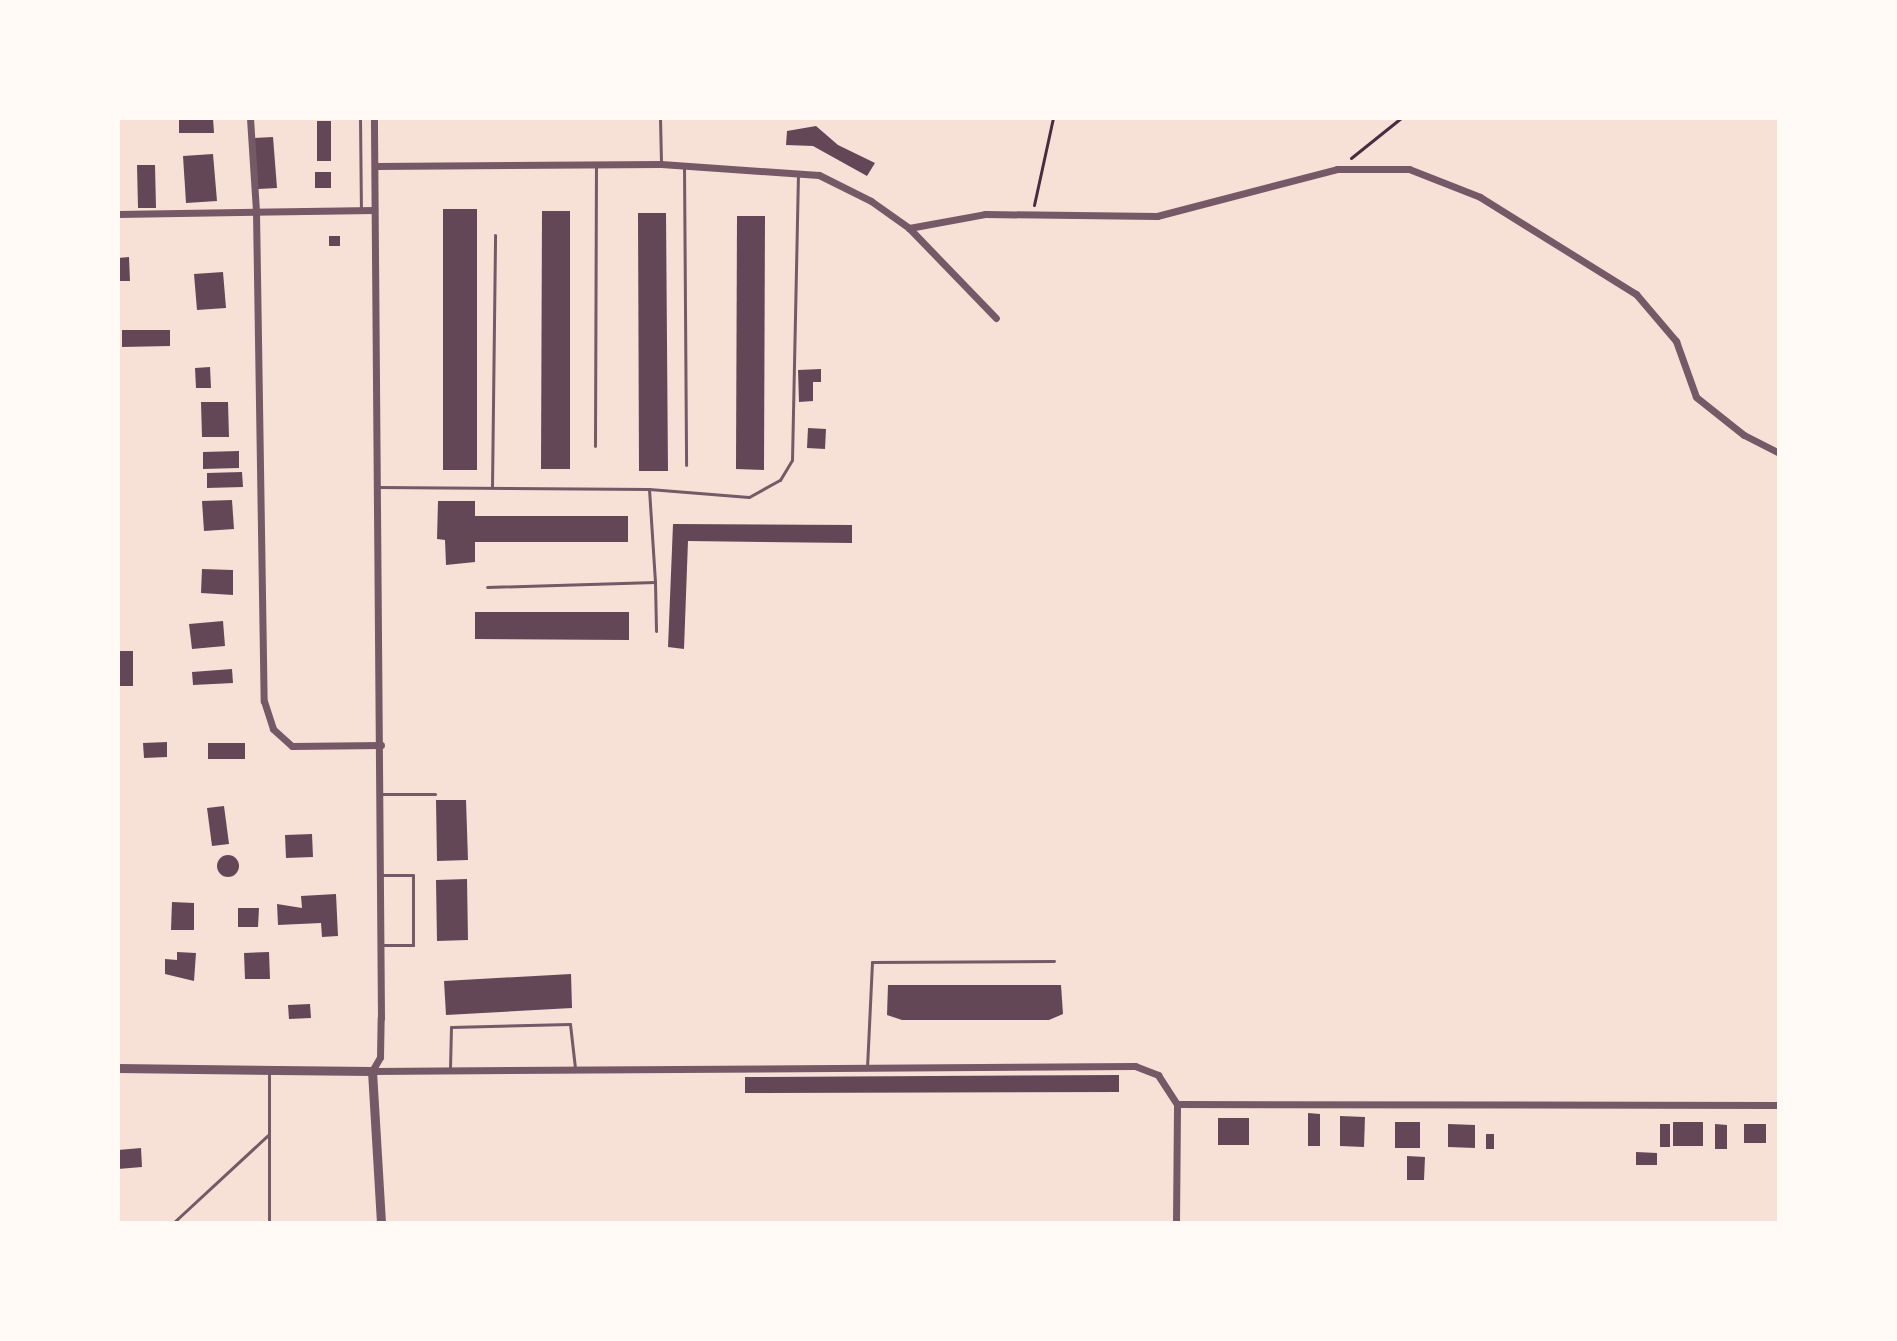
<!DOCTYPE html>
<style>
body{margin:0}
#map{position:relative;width:1897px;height:1341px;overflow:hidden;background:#f7e1d7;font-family:Manrope,sans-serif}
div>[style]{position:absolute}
.building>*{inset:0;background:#644757}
.round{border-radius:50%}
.path>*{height:3px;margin:-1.5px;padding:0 1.5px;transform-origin:1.5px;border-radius:1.5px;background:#4a2c40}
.service>*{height:3px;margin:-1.5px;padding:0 1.5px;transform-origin:1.5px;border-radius:1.5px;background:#755966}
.minor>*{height:7px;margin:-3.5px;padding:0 3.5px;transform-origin:3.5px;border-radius:3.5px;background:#755966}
.tertiary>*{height:9px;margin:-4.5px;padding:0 4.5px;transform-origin:4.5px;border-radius:4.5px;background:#755966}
span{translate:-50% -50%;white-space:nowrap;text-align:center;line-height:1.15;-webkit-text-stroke:8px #fffaf5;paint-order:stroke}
.frame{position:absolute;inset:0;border:120px solid #fffaf5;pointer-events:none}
</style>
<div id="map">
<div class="building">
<i style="clip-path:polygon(179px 118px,213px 118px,214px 133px,179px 133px)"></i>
<i style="clip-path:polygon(317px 121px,331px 121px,331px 161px,317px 161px)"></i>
<i style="clip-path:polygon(816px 126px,838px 145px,875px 163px,867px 176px,813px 146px,786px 145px,787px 131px)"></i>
<i style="clip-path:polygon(273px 137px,277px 188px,258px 189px,254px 138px)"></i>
<i style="clip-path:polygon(213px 154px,217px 201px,186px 203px,183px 156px)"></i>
<i style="clip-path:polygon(137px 165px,155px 165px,156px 208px,138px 208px)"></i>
<i style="clip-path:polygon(315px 172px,331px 172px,331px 188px,315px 188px)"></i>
<i style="clip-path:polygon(443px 209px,477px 209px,477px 470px,443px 470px)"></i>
<i style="clip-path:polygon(542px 211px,570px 211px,570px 469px,541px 469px)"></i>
<i style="clip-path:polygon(638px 213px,666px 213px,668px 471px,639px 471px)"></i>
<i style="clip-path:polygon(737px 216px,765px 216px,764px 470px,736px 469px)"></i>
<i style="clip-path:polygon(329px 236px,340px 236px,340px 246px,329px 246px)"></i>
<i style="clip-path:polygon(129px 257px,130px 281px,118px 281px,118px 258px)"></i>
<i style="clip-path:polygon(223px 272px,226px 308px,197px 310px,194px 274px)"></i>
<i style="clip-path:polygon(122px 330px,170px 330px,170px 346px,122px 347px)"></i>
<i style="clip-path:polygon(210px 367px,211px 388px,196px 388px,195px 368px)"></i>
<i style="clip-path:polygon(821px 369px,821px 382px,813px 382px,813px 401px,799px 402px,798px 370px)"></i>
<i style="clip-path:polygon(201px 402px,228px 402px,229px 437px,202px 437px)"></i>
<i style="clip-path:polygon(808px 428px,826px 429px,825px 449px,807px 448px)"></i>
<i style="clip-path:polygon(239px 451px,239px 468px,203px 469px,203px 452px)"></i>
<i style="clip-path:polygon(242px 472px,243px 487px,207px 488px,207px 473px)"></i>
<i style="clip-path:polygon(232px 500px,234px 529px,204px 531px,202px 501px)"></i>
<i style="clip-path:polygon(438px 501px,475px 501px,475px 516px,628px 516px,628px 542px,475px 542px,475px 562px,446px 565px,445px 540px,437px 539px)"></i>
<i style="clip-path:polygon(673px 524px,852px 525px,852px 543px,688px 541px,684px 649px,668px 647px)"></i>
<i style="clip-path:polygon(202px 569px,233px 570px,233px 595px,201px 593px)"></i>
<i style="clip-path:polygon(475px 612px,629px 612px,629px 640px,475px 639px)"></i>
<i style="clip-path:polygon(223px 621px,225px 646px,192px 649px,189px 624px)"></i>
<i style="clip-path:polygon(120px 651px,133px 651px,133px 686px,120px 686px)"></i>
<i style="clip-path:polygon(232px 669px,233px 683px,193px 685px,192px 672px)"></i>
<i style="clip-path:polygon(167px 742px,167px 757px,144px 758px,143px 743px)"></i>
<i style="clip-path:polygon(208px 743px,245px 743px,245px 759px,208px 759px)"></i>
<i style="clip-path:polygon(436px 800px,466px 800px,468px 860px,437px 861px)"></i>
<i style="clip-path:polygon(224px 806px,229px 844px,212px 846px,207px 808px)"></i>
<i style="clip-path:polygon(312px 834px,313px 857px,286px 858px,285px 835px)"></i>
<i class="round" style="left:217px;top:855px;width:22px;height:22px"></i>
<i style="clip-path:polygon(467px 879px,468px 940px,437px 941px,436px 880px)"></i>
<i style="clip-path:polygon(336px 894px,338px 936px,322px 937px,321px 923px,278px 925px,277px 904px,302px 908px,301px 896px)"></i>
<i style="clip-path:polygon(172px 902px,194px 903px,194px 930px,171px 930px)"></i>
<i style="clip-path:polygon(238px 908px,259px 908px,258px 927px,238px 927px)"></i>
<i style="clip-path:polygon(177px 952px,196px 953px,194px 981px,165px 974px,165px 959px,177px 960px)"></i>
<i style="clip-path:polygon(269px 952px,270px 979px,245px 979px,244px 953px)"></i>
<i style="clip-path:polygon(571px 974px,572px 1008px,446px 1015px,444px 981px)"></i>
<i style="clip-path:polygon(888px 985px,1061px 985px,1063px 1014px,1049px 1020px,902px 1020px,887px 1015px)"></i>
<i style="clip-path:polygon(310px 1004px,311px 1018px,289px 1019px,288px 1005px)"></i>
<i style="clip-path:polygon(1119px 1075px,1119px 1092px,745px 1093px,745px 1077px)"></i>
<i style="clip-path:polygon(1308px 1113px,1320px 1114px,1320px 1146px,1308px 1146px)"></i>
<i style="clip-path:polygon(1340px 1116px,1365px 1117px,1364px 1147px,1340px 1146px)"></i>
<i style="clip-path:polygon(1218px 1118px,1249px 1118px,1249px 1145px,1218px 1145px)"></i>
<i style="clip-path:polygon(1395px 1122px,1420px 1122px,1420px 1148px,1395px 1148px)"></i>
<i style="clip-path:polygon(1673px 1122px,1703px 1122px,1703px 1146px,1673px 1146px)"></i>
<i style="clip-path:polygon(1448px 1124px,1475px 1125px,1475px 1148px,1448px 1147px)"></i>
<i style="clip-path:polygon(1660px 1124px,1670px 1124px,1670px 1147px,1660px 1147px)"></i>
<i style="clip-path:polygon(1715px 1124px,1727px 1125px,1727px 1149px,1715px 1149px)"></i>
<i style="clip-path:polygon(1744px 1124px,1766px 1124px,1766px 1143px,1744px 1143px)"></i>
<i style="clip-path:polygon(1486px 1134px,1494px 1134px,1494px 1149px,1486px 1149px)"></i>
<i style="clip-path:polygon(141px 1148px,142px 1167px,118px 1169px,118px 1150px)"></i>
<i style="clip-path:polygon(1636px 1152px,1657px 1153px,1657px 1165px,1636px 1165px)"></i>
<i style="clip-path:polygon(1407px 1156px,1425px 1157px,1424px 1180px,1407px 1180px)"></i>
</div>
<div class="path">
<i style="left:1351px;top:158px;width:64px;rotate:-38.7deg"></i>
<i style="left:1034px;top:205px;width:89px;rotate:-77.7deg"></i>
</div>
<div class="service">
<i style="left:360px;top:118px;width:92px;rotate:89.4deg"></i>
<i style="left:660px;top:118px;width:44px;rotate:88.7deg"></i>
<i style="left:684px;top:165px;width:300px;rotate:89.6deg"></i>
<i style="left:595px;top:446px;width:280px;rotate:-89.8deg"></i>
<i style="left:378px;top:487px;width:271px;rotate:0.4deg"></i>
<i style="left:649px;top:489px;width:93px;rotate:86.3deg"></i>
<i style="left:655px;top:582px;width:168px;rotate:178.3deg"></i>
<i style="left:492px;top:487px;width:252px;rotate:-89.3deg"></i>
<i style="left:649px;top:489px;width:100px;rotate:4.6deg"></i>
<i style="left:749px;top:497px;width:35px;rotate:-29deg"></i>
<i style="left:780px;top:480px;width:23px;rotate:-59deg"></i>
<i style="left:792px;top:460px;width:285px;rotate:-88.8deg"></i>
<i style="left:655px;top:582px;width:49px;rotate:88.8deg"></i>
<i style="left:381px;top:794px;width:54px"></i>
<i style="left:381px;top:875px;width:32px"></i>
<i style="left:413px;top:875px;width:70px;rotate:90deg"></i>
<i style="left:413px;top:945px;width:31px;rotate:180deg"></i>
<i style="left:450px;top:1068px;width:41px;rotate:-88.6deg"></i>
<i style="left:451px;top:1027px;width:119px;rotate:-1.4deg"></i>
<i style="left:570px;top:1024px;width:44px;rotate:83.5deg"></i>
<i style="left:867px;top:1068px;width:106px;rotate:-87.3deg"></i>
<i style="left:872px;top:962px;width:182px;rotate:-0.3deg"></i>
<i style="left:173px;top:1223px;width:129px;rotate:-42.8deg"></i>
<i style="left:269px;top:1223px;width:151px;rotate:-90deg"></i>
</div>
<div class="minor">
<i style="left:250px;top:118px;width:94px;rotate:86.3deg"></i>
<i style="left:256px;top:212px;width:489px;rotate:89.1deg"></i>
<i style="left:264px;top:701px;width:29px;rotate:72deg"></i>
<i style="left:273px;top:729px;width:25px;rotate:42deg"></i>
<i style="left:292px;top:746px;width:89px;rotate:-0.6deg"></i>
<i style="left:375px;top:166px;width:286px;rotate:-0.4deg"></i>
<i style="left:661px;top:164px;width:158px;rotate:4deg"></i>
<i style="left:819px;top:175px;width:58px;rotate:26.6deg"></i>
<i style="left:871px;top:201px;width:47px;rotate:35.4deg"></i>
<i style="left:909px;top:228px;width:125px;rotate:46deg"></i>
<i style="left:118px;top:214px;width:256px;rotate:-0.9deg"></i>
<i style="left:909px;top:228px;width:77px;rotate:-10.4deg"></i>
<i style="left:985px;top:214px;width:172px;rotate:0.7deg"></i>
<i style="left:1157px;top:216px;width:186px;rotate:-14.6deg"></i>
<i style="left:1337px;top:169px;width:72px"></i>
<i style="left:1409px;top:169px;width:76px;rotate:21.5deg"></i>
<i style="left:1480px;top:197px;width:184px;rotate:31.9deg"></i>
<i style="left:1636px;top:294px;width:62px;rotate:49.6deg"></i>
<i style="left:1676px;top:341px;width:59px;rotate:70.3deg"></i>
<i style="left:1696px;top:397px;width:61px;rotate:38.4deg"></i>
<i style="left:1744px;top:435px;width:39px;rotate:27deg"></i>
<i style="left:372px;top:1071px;width:763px;rotate:-0.38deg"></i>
<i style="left:1135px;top:1066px;width:25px;rotate:21deg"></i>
<i style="left:1158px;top:1075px;width:35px;rotate:57deg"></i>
<i style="left:1177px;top:1104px;width:602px;rotate:0.1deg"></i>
<i style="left:372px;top:1071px;width:16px;rotate:-60deg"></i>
<i style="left:380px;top:1057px;width:39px;rotate:-89deg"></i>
<i style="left:381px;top:1018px;width:900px;rotate:-90.45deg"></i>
<i style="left:1176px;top:1223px;width:119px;rotate:-89.5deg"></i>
</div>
<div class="tertiary">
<i style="left:118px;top:1068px;width:254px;rotate:0.7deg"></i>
<i style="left:372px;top:1071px;width:152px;rotate:86.6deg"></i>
</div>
<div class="frame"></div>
</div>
